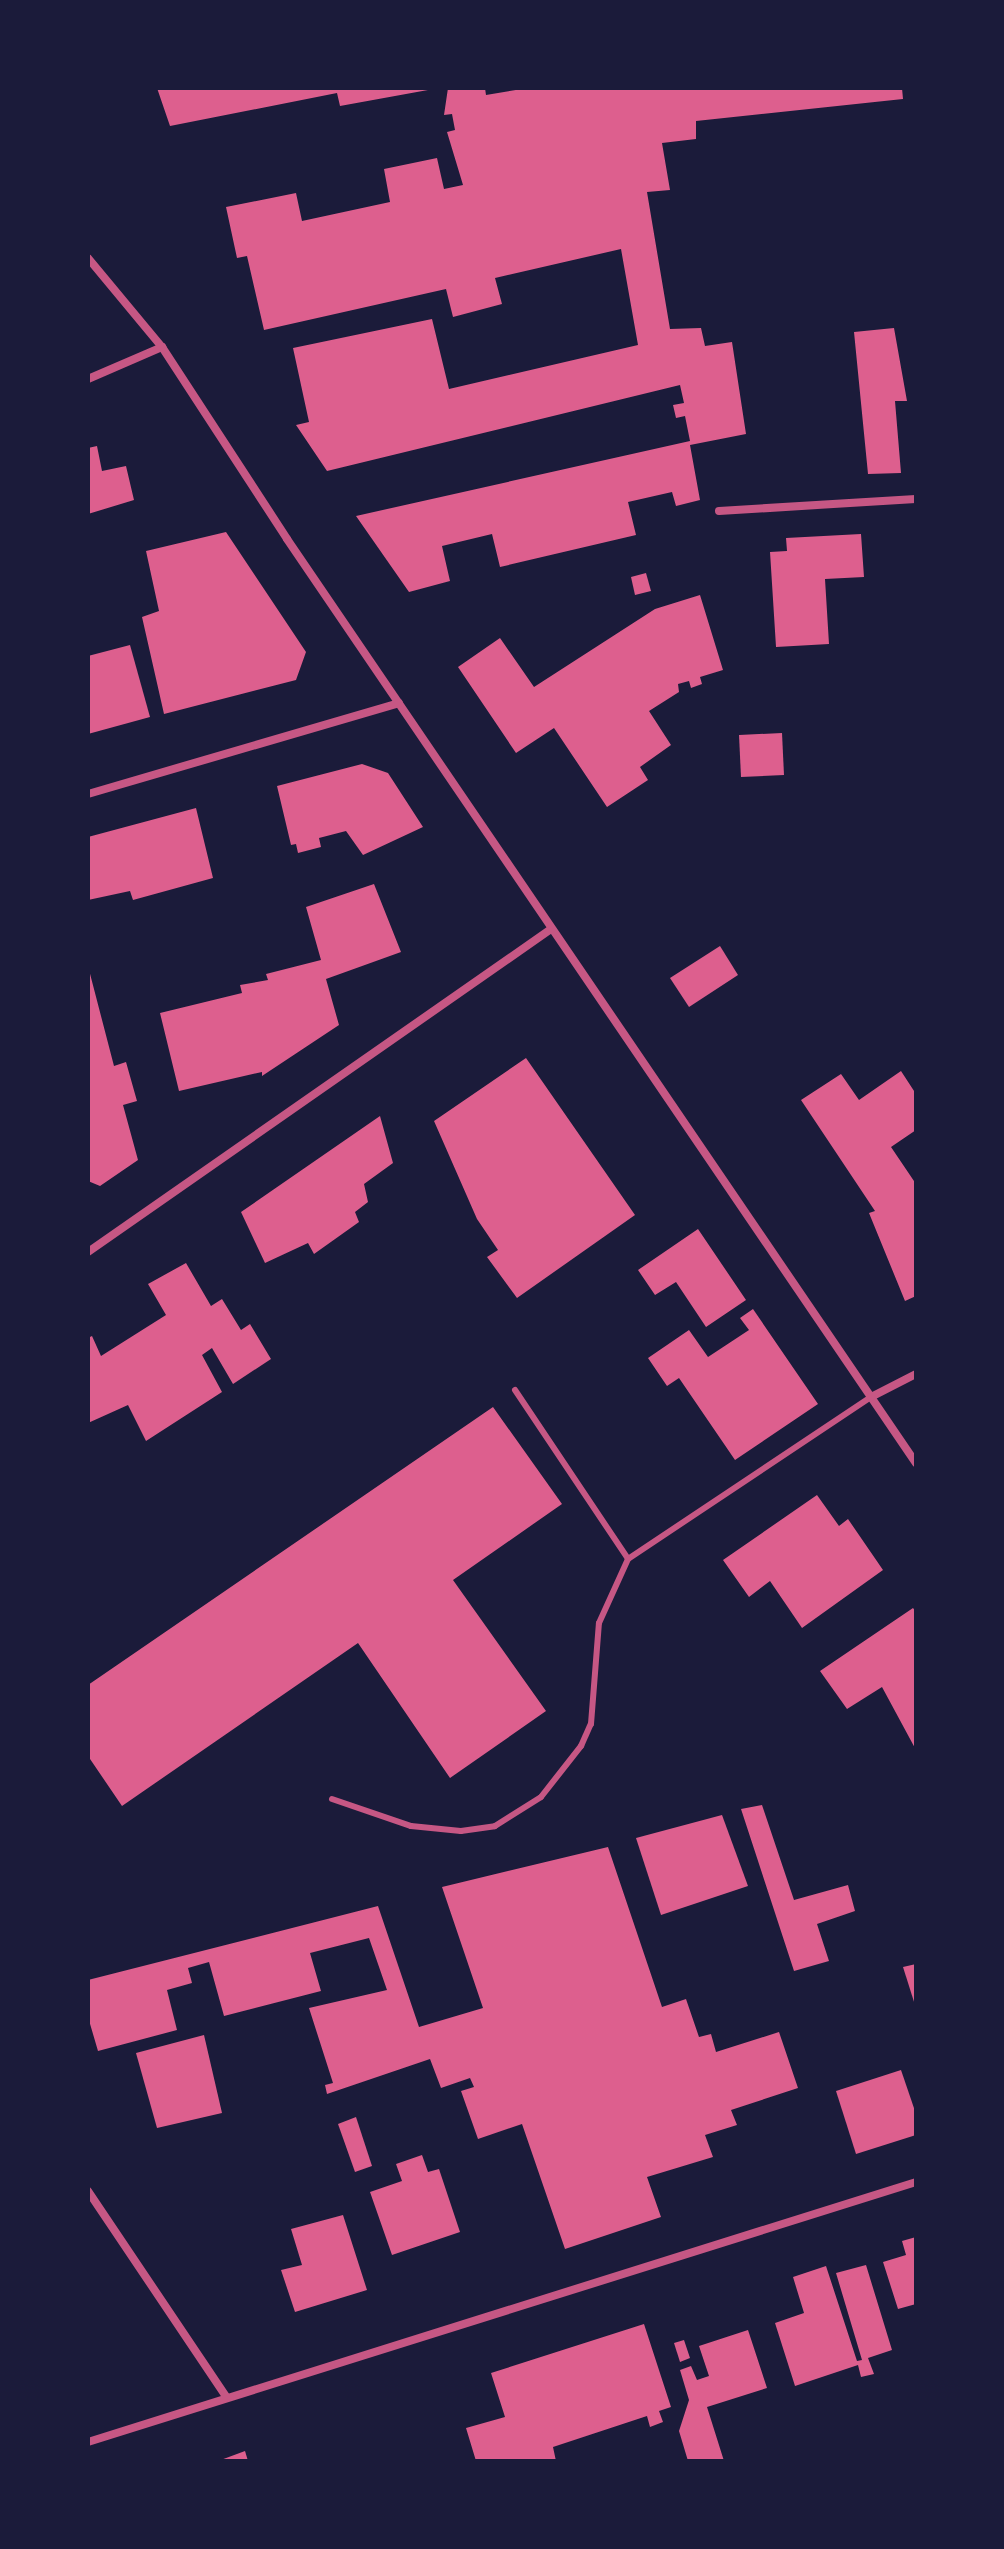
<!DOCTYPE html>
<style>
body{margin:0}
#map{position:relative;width:1004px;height:2549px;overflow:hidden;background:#1b1b3a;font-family:"Open Sans",sans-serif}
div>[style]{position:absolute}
.building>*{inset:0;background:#dd5f8e}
.service>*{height:6px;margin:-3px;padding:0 3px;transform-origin:3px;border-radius:3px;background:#c65784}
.minor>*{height:8px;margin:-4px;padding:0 4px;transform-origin:4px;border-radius:4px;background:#c65784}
span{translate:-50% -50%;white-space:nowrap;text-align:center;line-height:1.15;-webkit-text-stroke:7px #1b1b3a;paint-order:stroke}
.frame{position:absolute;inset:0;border:90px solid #1b1b3a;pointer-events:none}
</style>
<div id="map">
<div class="building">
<i style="clip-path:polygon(157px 88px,428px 88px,428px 90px,340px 106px,337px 93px,170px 126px)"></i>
<i style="clip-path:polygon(448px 88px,485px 88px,486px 95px,528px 88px,902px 88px,903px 99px,696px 121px,696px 139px,662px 143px,670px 190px,647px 192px,670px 329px,701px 328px,705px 346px,732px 342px,746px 434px,690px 445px,700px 500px,676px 506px,672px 492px,628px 502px,636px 535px,500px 567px,492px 534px,442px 546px,450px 581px,409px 592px,356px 516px,690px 441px,685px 416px,676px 418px,673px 405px,684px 403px,680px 385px,327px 471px,296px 425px,309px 422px,293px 348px,432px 319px,449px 389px,638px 345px,621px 249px,495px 278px,502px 304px,453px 317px,446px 289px,264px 330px,247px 256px,237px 258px,226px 207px,296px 193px,302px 221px,390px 202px,384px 169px,437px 158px,444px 189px,463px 185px,447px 132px,455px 130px,452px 114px,444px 115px)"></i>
<i style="clip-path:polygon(894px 328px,907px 401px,895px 401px,901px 473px,868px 474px,854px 332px)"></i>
<i style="clip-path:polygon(97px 446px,102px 471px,126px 466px,134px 500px,88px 514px,88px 448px)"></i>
<i style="clip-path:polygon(226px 532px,306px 652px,296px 680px,164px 714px,142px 617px,159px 611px,146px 551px)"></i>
<i style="clip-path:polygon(861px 534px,864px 577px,825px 579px,829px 644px,776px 647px,770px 552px,787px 551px,786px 538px)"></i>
<i style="clip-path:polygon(646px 573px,651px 591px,635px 595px,631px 577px)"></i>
<i style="clip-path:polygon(700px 595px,723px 670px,700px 677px,702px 684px,691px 688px,689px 681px,678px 684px,679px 692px,649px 711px,671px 745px,640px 767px,648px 780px,607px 807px,554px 728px,516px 753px,458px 667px,500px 638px,534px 687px,655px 609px)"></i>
<i style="clip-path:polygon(130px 645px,150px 717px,88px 734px,88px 656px)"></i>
<i style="clip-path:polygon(782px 733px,784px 775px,741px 777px,739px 735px)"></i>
<i style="clip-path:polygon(362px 764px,388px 773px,423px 827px,363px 855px,346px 831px,319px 838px,321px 847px,298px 853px,296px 844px,291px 845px,277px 786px)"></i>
<i style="clip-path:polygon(196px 808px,213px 878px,133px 900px,130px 891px,88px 900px,88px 837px)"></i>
<i style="clip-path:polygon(374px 884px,401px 952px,326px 979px,339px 1025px,262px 1076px,262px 1072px,179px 1091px,160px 1013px,242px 993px,240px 985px,268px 980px,266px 974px,321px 960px,306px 907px)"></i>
<i style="clip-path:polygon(720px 946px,738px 975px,689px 1007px,670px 978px)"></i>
<i style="clip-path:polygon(88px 966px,114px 1066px,126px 1062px,137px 1101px,123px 1105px,138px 1160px,100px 1186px,88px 1181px)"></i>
<i style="clip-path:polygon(526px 1058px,635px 1215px,517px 1298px,487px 1257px,498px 1250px,477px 1219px,434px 1121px)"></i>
<i style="clip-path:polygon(901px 1071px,916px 1094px,916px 1130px,891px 1147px,916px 1184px,916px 1296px,905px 1301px,869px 1213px,875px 1211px,801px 1100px,841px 1074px,859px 1100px)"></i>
<i style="clip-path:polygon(380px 1116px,393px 1163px,364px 1184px,368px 1202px,355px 1212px,359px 1222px,314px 1254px,308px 1243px,265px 1263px,241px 1212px)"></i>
<i style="clip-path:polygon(698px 1229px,746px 1300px,706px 1327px,676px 1282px,655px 1295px,638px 1270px)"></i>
<i style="clip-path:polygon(186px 1263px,211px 1306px,222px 1299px,241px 1330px,250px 1324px,271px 1359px,233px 1384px,212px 1348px,202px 1355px,222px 1392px,146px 1441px,128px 1405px,88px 1423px,88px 1338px,92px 1336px,101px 1356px,166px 1315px,148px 1284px)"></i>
<i style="clip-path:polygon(753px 1309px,818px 1404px,735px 1460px,679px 1378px,667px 1386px,648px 1358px,689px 1330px,708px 1357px,749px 1330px,740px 1318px)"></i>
<i style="clip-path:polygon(493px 1407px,562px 1504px,453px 1580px,546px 1711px,450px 1778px,358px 1643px,122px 1806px,88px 1756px,88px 1685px)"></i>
<i style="clip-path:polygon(817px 1495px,839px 1526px,848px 1519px,883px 1570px,802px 1628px,770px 1581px,749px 1597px,723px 1560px)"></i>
<i style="clip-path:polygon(913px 1608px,916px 1612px,916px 1750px,882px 1687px,847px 1709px,820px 1671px)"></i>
<i style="clip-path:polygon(762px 1805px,794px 1900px,848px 1885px,855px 1911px,817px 1924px,829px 1961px,794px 1971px,741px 1809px)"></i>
<i style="clip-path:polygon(722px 1815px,748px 1886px,661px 1915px,636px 1838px)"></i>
<i style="clip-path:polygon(608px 1847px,662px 2007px,686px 1999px,699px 2037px,711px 2034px,716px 2052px,779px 2032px,798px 2088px,731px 2110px,737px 2125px,705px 2135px,713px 2157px,647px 2177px,661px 2217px,565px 2249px,522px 2124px,478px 2139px,461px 2091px,474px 2087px,470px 2078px,441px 2088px,430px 2059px,327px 2094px,325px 2085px,333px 2083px,309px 2008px,387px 1990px,369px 1938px,310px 1953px,321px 1991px,224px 2016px,209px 1962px,188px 1968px,192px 1983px,167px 1990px,177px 2030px,98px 2051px,88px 2017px,88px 1980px,378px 1906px,419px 2027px,483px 2008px,442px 1887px)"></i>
<i style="clip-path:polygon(916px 1964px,916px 2005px,915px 2005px,903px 1967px)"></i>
<i style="clip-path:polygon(204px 2035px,222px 2113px,157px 2128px,136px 2053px)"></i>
<i style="clip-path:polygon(901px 2070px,916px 2114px,916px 2135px,856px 2154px,836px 2091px)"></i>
<i style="clip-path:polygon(356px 2117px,372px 2166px,355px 2172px,338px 2124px)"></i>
<i style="clip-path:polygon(422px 2155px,428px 2172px,439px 2169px,460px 2232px,392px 2255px,370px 2192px,402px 2181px,396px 2164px)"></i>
<i style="clip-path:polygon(343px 2215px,367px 2290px,295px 2312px,281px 2270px,302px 2265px,291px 2229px)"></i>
<i style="clip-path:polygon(916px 2237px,916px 2304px,898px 2309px,883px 2262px,906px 2255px,902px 2241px)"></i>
<i style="clip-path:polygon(866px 2265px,892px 2350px,868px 2358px,874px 2374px,861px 2377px,858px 2365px,795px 2386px,775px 2323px,804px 2313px,793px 2277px,826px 2266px,857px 2361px,862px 2360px,836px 2273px)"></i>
<i style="clip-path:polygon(644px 2324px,671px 2407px,659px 2411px,663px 2422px,650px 2427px,647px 2416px,553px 2447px,556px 2461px,476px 2461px,466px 2428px,505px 2417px,491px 2373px)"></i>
<i style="clip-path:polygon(748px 2330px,767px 2388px,707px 2407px,724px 2461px,688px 2461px,679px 2431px,689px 2400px,680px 2370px,691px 2366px,697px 2380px,709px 2376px,699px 2346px)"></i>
<i style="clip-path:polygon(684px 2340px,690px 2358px,680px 2362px,674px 2343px)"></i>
<i style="clip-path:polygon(245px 2451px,248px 2461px,218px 2461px)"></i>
</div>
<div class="service">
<i style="left:515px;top:1390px;width:203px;rotate:56.2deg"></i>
<i style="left:628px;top:1559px;width:292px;rotate:-33.7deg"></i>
<i style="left:332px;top:1799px;width:83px;rotate:18.9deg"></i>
<i style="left:411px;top:1826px;width:50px;rotate:5.7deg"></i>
<i style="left:461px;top:1831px;width:34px;rotate:-8deg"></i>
<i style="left:495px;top:1826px;width:54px;rotate:-32.2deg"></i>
<i style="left:541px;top:1797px;width:65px;rotate:-51.9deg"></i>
<i style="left:581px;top:1746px;width:24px;rotate:-66deg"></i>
<i style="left:591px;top:1724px;width:101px;rotate:-85.5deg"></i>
<i style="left:599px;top:1623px;width:70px;rotate:-65.6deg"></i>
</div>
<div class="minor">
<i style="left:88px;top:258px;width:116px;rotate:50.3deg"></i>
<i style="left:162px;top:347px;width:229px;rotate:56.9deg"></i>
<i style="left:287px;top:539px;width:1118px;rotate:55.76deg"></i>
<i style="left:88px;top:379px;width:81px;rotate:-23.4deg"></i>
<i style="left:719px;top:511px;width:197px;rotate:-3.5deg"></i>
<i style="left:88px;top:794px;width:324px;rotate:-16.3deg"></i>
<i style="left:88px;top:1252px;width:565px;rotate:-34.9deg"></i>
<i style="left:871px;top:1397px;width:51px;rotate:-27.1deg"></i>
<i style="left:88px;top:2191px;width:249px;rotate:56.1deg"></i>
<i style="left:88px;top:2442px;width:868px;rotate:-17.43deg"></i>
</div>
<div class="frame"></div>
</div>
